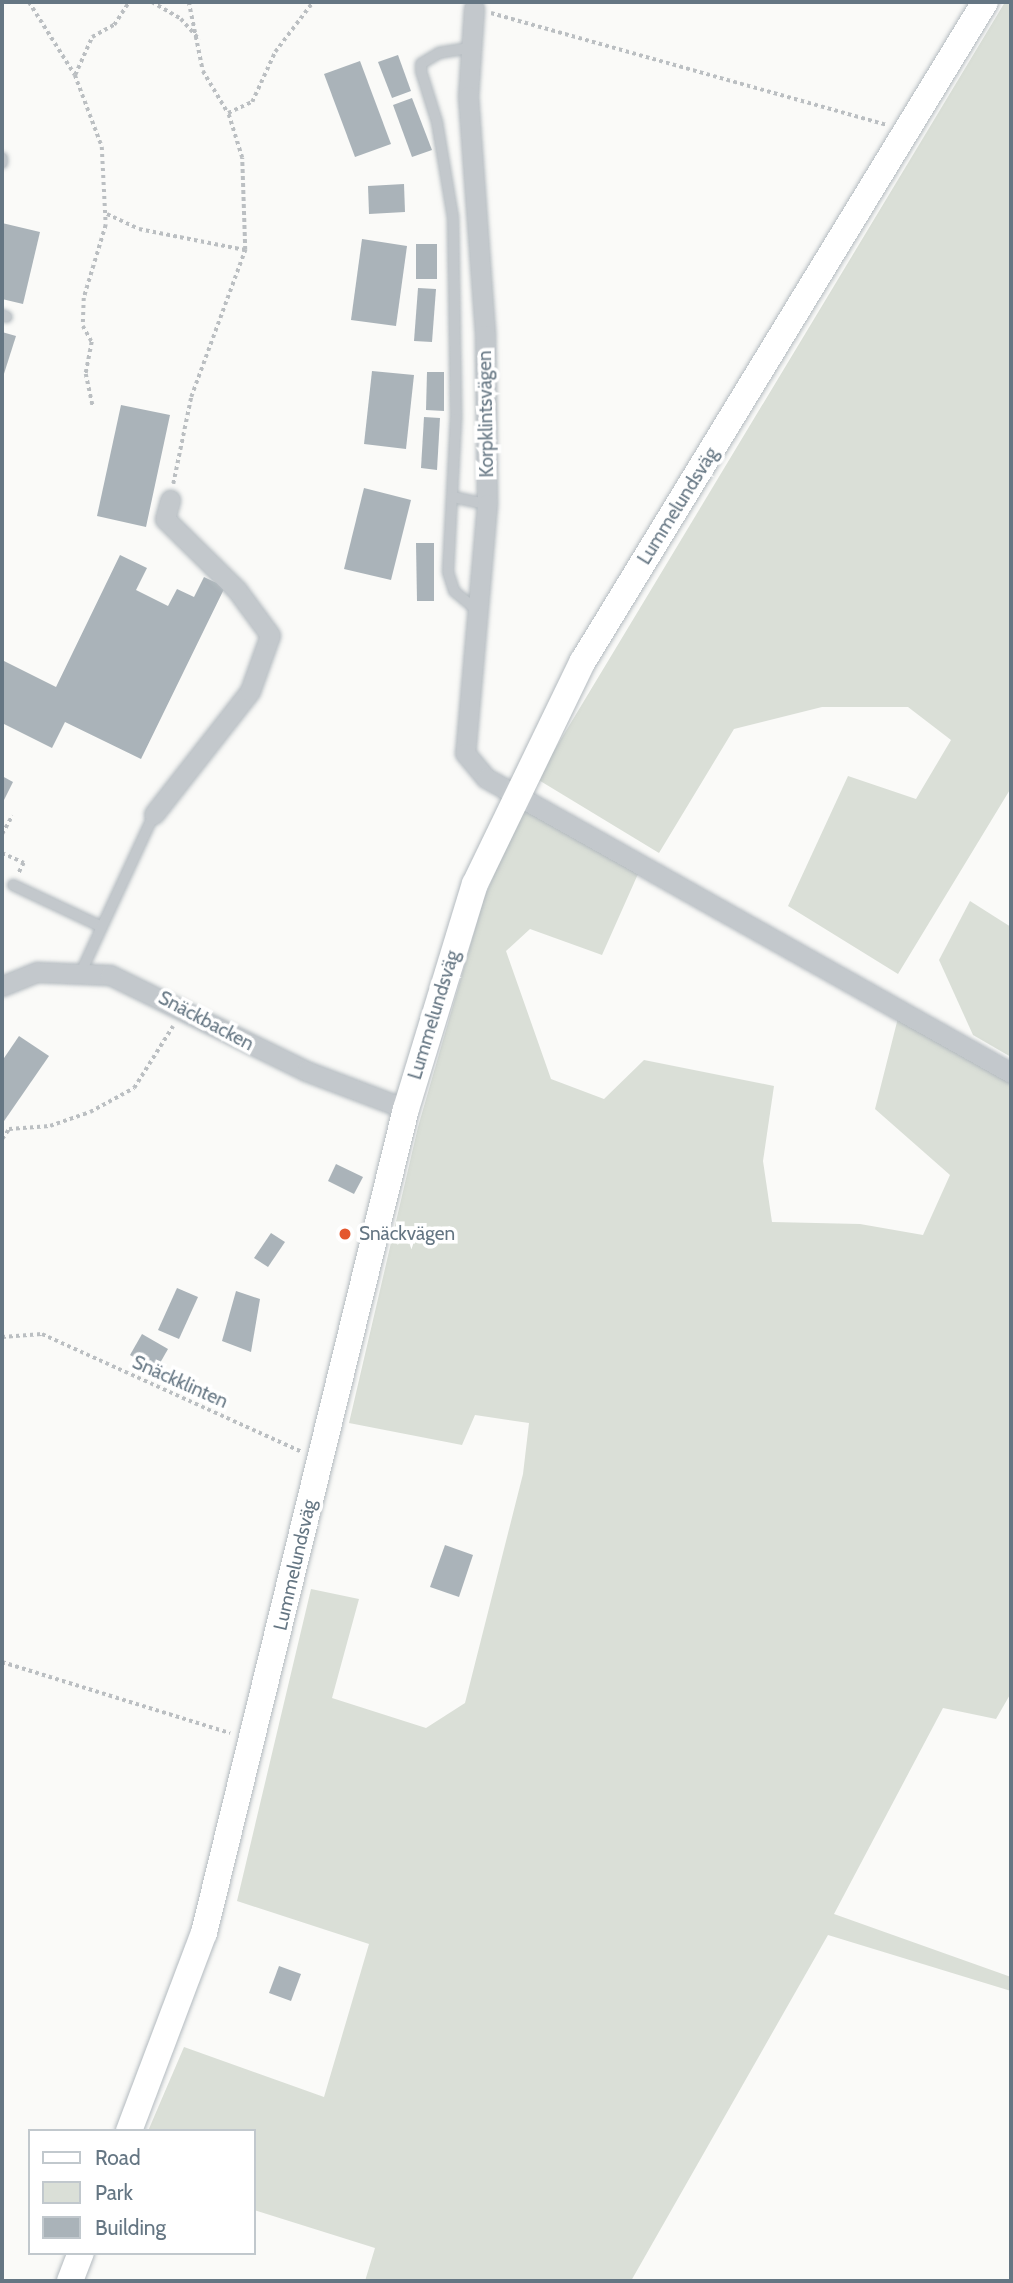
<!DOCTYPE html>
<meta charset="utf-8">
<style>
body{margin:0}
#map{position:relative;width:1013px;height:2283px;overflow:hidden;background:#fafaf8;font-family:Cabin,sans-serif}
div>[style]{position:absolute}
.green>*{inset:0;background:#dadfd7}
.building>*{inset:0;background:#aab3b9}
.path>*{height:3.5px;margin-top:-1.75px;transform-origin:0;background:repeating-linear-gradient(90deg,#bbbfc2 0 3.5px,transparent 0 7px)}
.roads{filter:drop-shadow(0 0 2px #b3babf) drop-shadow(0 0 2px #b3babf)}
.service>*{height:10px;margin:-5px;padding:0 5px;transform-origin:5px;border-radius:5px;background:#c3c8cc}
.minor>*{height:19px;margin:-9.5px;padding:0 9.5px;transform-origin:9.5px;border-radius:9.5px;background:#c3c8cc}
.secondary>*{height:26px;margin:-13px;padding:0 13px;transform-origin:13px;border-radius:13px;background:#fff}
.dots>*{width:19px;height:19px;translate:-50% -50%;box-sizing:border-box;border:4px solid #fff;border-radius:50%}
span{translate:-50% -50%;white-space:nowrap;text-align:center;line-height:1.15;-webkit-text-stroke:7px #fff;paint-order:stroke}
.street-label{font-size:19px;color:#657683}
.poi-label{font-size:19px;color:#657683}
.left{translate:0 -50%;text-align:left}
.frame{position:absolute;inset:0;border:4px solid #657683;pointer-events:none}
.legend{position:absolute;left:28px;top:2129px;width:228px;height:126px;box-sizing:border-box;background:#fff;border:2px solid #c1c8cd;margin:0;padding:9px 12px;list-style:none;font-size:21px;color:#657683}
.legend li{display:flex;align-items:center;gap:14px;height:35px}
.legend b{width:35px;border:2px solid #c1c8cd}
</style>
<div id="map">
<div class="green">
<i style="clip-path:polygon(1005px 2px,1011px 2px,1011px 788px,898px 974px,788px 906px,848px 776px,916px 799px,951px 740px,908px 707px,822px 707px,734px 729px,659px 853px,537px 779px)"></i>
<i style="clip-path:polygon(527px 799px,642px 865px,602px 955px,530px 929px,506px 951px,551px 1079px,604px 1099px,644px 1060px,774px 1086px,763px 1161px,772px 1222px,860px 1224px,923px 1235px,950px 1175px,875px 1109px,898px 1018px,1011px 1083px,1011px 1693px,996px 1719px,943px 1708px,834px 1914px,1011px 1977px,1011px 1991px,828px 1935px,631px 2281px,365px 2281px,375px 2248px,254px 2210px,254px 2131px,148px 2131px,184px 2047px,324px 2097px,369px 1944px,237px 1901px,311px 1589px,359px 1599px,332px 1698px,426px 1728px,465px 1703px,523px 1474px,529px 1423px,475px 1415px,462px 1445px,349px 1423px,418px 1127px,484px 898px)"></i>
<i style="clip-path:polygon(970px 901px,1011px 927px,1011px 1057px,973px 1035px,939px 960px)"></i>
</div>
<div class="building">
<i style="clip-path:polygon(398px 55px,411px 91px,392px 98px,378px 62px)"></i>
<i style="clip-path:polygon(360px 61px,391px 144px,355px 157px,324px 74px)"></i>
<i style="clip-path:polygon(412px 98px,432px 150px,412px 157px,393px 105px)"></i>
<i style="clip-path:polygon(404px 184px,405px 212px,369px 214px,368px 186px)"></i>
<i style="clip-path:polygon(2px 223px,40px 232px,23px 304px,2px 299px)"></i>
<i style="clip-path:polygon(362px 239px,407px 246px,396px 326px,351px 320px)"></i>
<i style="clip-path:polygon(416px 244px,437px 244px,437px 279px,416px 279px)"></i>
<i style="clip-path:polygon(418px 288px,436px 289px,432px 342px,414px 341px)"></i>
<i style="clip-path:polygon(2px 332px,16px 336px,2px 380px)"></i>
<i style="clip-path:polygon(372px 371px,414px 375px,406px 449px,364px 444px)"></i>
<i style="clip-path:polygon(427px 372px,444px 372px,444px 411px,426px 410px)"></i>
<i style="clip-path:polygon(121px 405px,170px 415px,146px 527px,97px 516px)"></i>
<i style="clip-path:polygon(424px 417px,440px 418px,437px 470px,421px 468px)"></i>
<i style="clip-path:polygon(364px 488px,411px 500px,391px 580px,344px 569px)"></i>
<i style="clip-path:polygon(416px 543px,434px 543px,434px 601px,417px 601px)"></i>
<i style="clip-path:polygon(120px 555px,147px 568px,136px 590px,168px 606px,177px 589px,194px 597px,204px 577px,225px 587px,141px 759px,65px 722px,52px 748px,2px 723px,2px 660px,56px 687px)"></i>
<i style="clip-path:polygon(2px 776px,13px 782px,2px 804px)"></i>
<i style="clip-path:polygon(19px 1036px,49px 1056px,2px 1124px,2px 1061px)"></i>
<i style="clip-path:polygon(336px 1164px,363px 1177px,354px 1194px,328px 1181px)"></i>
<i style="clip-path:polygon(271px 1233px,285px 1242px,268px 1267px,254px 1258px)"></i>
<i style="clip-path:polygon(177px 1288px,198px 1297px,179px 1339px,158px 1330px)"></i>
<i style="clip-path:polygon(236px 1291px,260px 1299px,251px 1352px,222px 1341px)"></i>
<i style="clip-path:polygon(142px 1334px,168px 1349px,156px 1370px,130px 1355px)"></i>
<i style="clip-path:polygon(445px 1545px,473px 1555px,459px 1597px,430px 1587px)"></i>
<i style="clip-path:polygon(279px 1966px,301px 1974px,291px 2001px,269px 1993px)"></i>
</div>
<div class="path">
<i style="left:29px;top:2px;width:86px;rotate:57.8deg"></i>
<i style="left:75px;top:75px;width:77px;rotate:69.4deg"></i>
<i style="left:102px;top:147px;width:78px;rotate:87.1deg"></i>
<i style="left:106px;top:225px;width:76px;rotate:106.8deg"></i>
<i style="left:84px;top:298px;width:28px;rotate:92deg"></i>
<i style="left:83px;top:326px;width:18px;rotate:61deg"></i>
<i style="left:92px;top:342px;width:33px;rotate:101deg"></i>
<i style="left:86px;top:374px;width:34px;rotate:78deg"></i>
<i style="left:152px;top:2px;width:34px;rotate:30deg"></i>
<i style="left:181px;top:19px;width:28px;rotate:48deg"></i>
<i style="left:189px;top:2px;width:70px;rotate:78.5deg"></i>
<i style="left:203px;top:71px;width:49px;rotate:59.2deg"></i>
<i style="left:228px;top:113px;width:26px;rotate:-25deg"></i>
<i style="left:252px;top:102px;width:55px;rotate:-65.3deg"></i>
<i style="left:275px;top:52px;width:63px;rotate:-52.8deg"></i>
<i style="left:491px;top:13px;width:412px;rotate:15.8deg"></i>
<i style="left:75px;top:75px;width:42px;rotate:-65.9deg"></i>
<i style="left:92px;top:37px;width:25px;rotate:-29deg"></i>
<i style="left:114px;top:25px;width:27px;rotate:-57deg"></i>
<i style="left:107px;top:214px;width:35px;rotate:25deg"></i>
<i style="left:139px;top:229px;width:108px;rotate:11.2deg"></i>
<i style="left:173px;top:484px;width:89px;rotate:-78.3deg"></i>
<i style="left:191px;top:397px;width:157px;rotate:-69.8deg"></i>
<i style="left:245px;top:250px;width:92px;rotate:-91.9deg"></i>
<i style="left:242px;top:158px;width:47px;rotate:-107.3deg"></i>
<i style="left:2px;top:834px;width:21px;rotate:-61deg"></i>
<i style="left:2px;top:853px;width:24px;rotate:24deg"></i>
<i style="left:24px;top:863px;width:11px;rotate:117deg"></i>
<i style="left:2px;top:1139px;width:12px;rotate:-55deg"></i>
<i style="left:9px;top:1129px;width:41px;rotate:-4.2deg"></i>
<i style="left:50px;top:1126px;width:42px;rotate:-19.3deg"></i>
<i style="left:90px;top:1112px;width:50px;rotate:-28.6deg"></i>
<i style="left:134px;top:1088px;width:73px;rotate:-57.8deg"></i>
<i style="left:2px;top:1337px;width:40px;rotate:-4.3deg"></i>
<i style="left:42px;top:1334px;width:286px;rotate:24.4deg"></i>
<i style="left:2px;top:1662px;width:239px;rotate:17.3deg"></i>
</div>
<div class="roads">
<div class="service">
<i style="left:469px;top:48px;width:30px;rotate:171deg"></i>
<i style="left:439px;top:53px;width:21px;rotate:149deg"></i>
<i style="left:421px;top:64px;width:7px;rotate:90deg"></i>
<i style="left:421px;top:71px;width:53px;rotate:72.6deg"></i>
<i style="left:437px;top:122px;width:97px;rotate:80.5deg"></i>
<i style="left:453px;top:218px;width:201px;rotate:89.1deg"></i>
<i style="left:456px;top:419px;width:153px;rotate:93deg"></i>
<i style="left:448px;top:572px;width:20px;rotate:72deg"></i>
<i style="left:454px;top:591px;width:30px;rotate:40deg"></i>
<i style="left:2px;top:158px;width:5px;rotate:90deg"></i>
<i style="left:2px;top:315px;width:5px;rotate:22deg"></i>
<i style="left:453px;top:497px;width:35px;rotate:12deg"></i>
<i style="left:13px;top:885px;width:96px;rotate:25.2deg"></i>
<i style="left:82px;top:970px;width:172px;rotate:-65.2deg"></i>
</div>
<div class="minor">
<i style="left:474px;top:8px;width:88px;rotate:93.9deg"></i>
<i style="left:468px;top:96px;width:240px;rotate:85.9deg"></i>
<i style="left:485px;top:335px;width:169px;rotate:89.3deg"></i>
<i style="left:487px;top:504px;width:250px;rotate:95deg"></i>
<i style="left:465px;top:753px;width:33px;rotate:50deg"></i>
<i style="left:486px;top:778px;width:602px;rotate:29.33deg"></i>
<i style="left:154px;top:814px;width:156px;rotate:-52deg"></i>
<i style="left:250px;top:691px;width:59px;rotate:-70.3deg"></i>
<i style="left:270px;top:635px;width:56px;rotate:-126.3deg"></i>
<i style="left:237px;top:590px;width:101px;rotate:-135.4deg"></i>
<i style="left:165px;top:519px;width:20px;rotate:-75deg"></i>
<i style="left:2px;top:986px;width:38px;rotate:-22deg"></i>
<i style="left:37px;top:972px;width:73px;rotate:2.4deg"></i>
<i style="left:110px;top:975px;width:218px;rotate:26.1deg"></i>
<i style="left:306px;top:1071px;width:107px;rotate:20.8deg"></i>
</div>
<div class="secondary">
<i style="left:129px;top:2131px;width:212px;rotate:-69.3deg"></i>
<i style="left:204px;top:1933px;width:848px;rotate:-76.23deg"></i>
<i style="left:406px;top:1109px;width:235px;rotate:-73deg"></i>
<i style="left:475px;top:884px;width:248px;rotate:-64.2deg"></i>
<i style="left:583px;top:661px;width:772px;rotate:-58.62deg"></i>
<i style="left:70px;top:2281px;width:30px;rotate:-69deg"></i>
</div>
</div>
<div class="dots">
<i style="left:345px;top:1234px;background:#e4572e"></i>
</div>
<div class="street-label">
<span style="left:486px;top:414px;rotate:-91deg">Korpklintsvägen</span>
<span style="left:678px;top:506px;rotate:-58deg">Lummelundsväg</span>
<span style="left:434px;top:1015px;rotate:-73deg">Lummelundsväg</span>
<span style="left:206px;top:1021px;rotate:28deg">Snäckbacken</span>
<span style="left:180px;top:1382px;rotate:24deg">Snäckklinten</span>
<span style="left:295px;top:1565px;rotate:-77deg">Lummelundsväg</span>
</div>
<div class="poi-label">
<span class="left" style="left:359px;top:1234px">Snäckvägen</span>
</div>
<div class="frame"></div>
<ul class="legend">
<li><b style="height:9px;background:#fff"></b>Road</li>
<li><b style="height:19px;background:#dadfd7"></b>Park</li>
<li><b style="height:19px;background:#aab3b9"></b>Building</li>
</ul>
</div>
